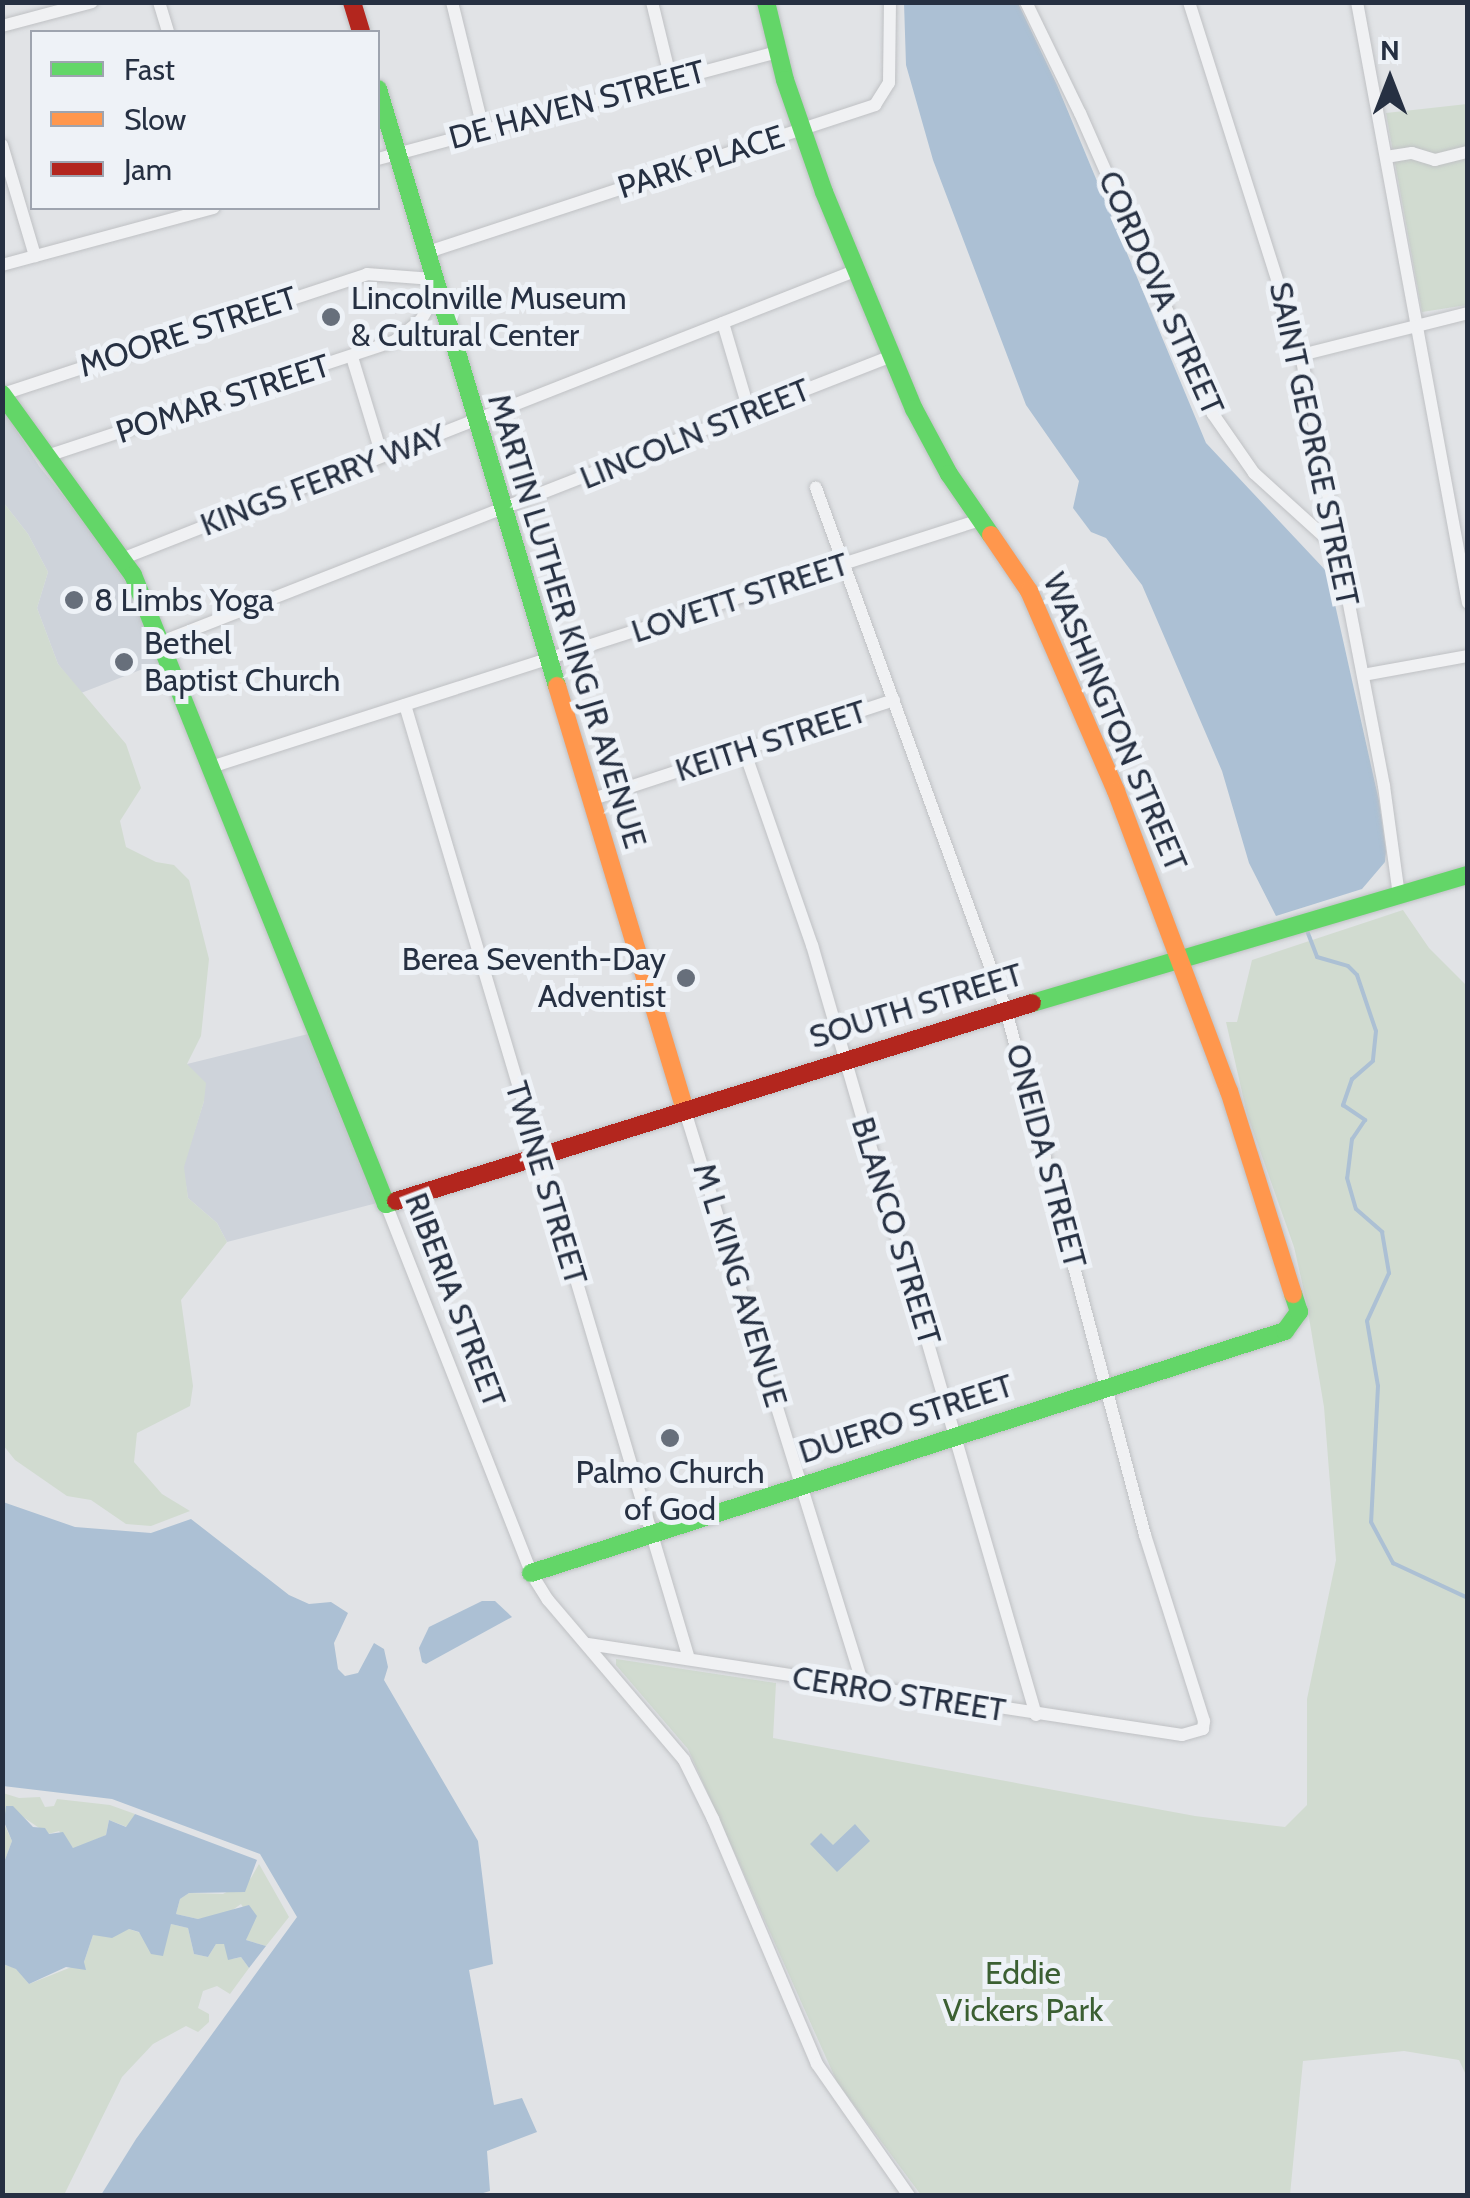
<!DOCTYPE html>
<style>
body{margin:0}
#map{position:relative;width:1470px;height:2198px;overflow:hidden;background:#e1e3e6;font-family:Cabin,sans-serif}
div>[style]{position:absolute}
.built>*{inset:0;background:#ced3da}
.green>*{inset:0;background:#d1dbd0}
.water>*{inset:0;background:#acc0d4}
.stream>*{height:4px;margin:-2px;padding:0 2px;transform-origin:2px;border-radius:2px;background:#acc0d4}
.roads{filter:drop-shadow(0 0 2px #bfc1c4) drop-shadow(0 0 2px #bfc1c4)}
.street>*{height:12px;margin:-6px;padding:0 6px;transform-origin:6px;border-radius:6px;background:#f0f1f3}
.fast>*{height:18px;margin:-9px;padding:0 9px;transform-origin:9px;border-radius:9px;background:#63d668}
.slow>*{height:18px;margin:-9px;padding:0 9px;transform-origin:9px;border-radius:9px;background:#ff974d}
.jam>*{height:18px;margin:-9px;padding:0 9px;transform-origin:9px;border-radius:9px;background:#b3261e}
.dots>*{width:28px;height:28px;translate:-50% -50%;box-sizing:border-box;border:5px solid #eef2f7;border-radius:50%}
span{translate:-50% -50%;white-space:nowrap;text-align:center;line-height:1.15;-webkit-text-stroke:10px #eef2f7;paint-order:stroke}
.street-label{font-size:32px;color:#263042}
.poi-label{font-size:32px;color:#263042}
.left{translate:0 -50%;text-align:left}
.right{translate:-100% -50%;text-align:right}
.park-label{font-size:32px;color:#3b5f32}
.frame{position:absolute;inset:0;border:5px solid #263042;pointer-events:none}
.legend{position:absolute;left:30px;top:30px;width:350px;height:180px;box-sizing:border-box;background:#eef2f7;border:2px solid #9ea4af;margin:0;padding:12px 18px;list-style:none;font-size:30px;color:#263042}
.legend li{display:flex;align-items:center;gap:20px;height:50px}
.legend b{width:50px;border:2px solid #9ea4af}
.north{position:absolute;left:1340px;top:30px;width:100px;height:100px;-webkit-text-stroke:8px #eef2f7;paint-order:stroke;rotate:0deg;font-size:28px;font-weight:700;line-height:40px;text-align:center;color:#263042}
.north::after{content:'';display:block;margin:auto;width:35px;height:45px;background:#263042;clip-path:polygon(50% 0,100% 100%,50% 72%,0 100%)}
</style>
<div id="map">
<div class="built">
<i style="clip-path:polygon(2px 407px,39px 466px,117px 562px,161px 662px,81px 693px,58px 664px,37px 608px,48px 572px,28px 534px,3px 502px)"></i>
<i style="clip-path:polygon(308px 1034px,377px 1203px,227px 1242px,217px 1223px,188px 1198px,183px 1167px,204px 1101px,187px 1064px)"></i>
</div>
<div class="green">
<i style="clip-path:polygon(1467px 104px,1467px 305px,1422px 312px,1386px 113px)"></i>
<i style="clip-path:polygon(3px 502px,28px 534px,48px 572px,37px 608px,58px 664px,126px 744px,141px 788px,120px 821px,126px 847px,156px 862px,174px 865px,189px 880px,209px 959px,201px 1036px,187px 1064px,206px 1083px,204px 1101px,184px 1167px,188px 1198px,217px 1223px,227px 1242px,181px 1300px,193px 1386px,190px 1406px,137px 1433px,134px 1462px,162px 1494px,190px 1511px,151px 1526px,126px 1524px,91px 1500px,67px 1496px,15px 1460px,3px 1445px)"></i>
<i style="clip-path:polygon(1403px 910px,1429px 948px,1467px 986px,1467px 2077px,1459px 2060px,1404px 2051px,1303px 2061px,1290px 2195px,921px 2195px,837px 2082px,688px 1749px,616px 1665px,616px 1659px,776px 1683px,773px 1738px,1195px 1816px,1285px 1827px,1307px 1805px,1307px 1699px,1336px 1560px,1324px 1407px,1306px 1300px,1294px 1247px,1247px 1114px,1226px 1022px,1237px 1022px,1252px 960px)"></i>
<i style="clip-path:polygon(3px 1793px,19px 1798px,40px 1797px,45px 1807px,54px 1806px,57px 1799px,110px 1805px,135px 1814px,127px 1827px,109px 1820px,106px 1835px,74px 1849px,59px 1831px,48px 1834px,7px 1806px,5px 1826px,12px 1841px,3px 1865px)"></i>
<i style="clip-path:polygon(259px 1864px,289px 1917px,266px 1946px,246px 1940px,251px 1920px,241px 1904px,227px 1914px,198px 1919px,176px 1914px,180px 1899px,189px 1893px,223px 1894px,251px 1878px)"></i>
<i style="clip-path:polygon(171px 1924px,188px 1928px,194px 1954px,208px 1957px,216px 1944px,224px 1944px,233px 1959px,241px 1957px,249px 1968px,230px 1994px,217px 1986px,203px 1991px,198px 2008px,209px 2014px,209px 2022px,198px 2032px,186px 2026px,153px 2044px,122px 2077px,64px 2195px,3px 2196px,2px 1964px,16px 1968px,29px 1984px,84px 1962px,93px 1935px,129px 1929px,164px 1941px)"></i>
</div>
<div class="water">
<i style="clip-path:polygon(904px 3px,1018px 3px,1057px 85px,1206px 443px,1328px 573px,1379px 801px,1386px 851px,1385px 862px,1362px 889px,1276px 916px,1249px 863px,1222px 771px,1142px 585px,1106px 538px,1091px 532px,1073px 508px,1079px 481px,1026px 405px,933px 160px,906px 65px)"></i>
<i style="clip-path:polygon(3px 1502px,75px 1527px,151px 1533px,191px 1519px,289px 1595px,309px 1604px,331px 1602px,348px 1613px,334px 1643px,338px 1669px,345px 1676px,358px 1673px,374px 1643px,384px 1649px,388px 1667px,384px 1680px,478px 1841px,493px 1964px,469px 1970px,494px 2105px,522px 2098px,537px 2132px,487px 2151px,490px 2191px,473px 2196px,101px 2195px,136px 2139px,297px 1917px,260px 1854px,112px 1799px,3px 1786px)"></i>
<i style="clip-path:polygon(482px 1601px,495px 1601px,512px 1617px,426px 1664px,422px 1662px,419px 1648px,429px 1627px)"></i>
<i style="clip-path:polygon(6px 1806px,13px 1806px,33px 1827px,45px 1828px,49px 1834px,63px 1832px,73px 1848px,106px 1835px,109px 1820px,126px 1827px,135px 1814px,257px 1860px,245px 1892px,189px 1893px,180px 1899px,176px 1914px,198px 1919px,249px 1905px,257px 1916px,246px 1940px,266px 1946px,249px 1968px,241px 1957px,228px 1960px,224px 1944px,216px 1944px,208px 1957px,194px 1954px,188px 1928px,171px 1924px,163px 1956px,151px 1954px,139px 1932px,129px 1929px,112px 1938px,93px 1935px,84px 1962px,86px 1970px,66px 1967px,29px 1984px,16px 1969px,3px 1964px,3px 1865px,12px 1841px,4px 1822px)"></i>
<i style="clip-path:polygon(855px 1824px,870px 1841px,837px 1872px,810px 1844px,821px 1833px,833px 1845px)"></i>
</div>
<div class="stream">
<i style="left:1306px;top:928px;width:31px;rotate:69deg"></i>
<i style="left:1317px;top:957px;width:32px;rotate:16deg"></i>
<i style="left:1348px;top:966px;width:13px;rotate:45deg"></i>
<i style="left:1357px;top:975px;width:59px;rotate:71.3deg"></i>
<i style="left:1376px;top:1031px;width:30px;rotate:96deg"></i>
<i style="left:1373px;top:1061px;width:28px;rotate:139deg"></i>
<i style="left:1352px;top:1079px;width:28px;rotate:109deg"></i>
<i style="left:1343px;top:1105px;width:27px;rotate:34deg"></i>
<i style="left:1365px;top:1120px;width:23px;rotate:124deg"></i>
<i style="left:1352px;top:1139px;width:39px;rotate:97deg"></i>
<i style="left:1347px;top:1178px;width:32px;rotate:74deg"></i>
<i style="left:1356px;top:1209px;width:35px;rotate:41deg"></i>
<i style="left:1382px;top:1232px;width:42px;rotate:80.3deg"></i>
<i style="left:1389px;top:1273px;width:53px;rotate:114.6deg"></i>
<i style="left:1367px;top:1321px;width:66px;rotate:80.4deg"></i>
<i style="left:1378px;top:1386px;width:136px;rotate:92.9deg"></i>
<i style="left:1371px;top:1522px;width:47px;rotate:61.8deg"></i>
<i style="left:1393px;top:1563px;width:83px;rotate:25deg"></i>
</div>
<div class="roads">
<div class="street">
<i style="left:159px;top:2px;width:31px;rotate:73deg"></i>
<i style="left:452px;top:2px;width:130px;rotate:76.2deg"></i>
<i style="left:652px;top:2px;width:80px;rotate:76.3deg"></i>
<i style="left:1026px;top:2px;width:123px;rotate:64.1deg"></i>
<i style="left:1080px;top:113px;width:329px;rotate:66.2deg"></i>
<i style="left:1213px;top:414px;width:72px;rotate:55.2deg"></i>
<i style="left:1254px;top:473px;width:118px;rotate:42.2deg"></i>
<i style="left:1189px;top:2px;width:370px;rotate:72.4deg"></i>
<i style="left:1301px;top:355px;width:439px;rotate:79.1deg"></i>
<i style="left:1384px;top:786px;width:110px;rotate:82.2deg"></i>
<i style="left:1357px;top:2px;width:611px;rotate:79.54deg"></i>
<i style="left:2px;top:26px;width:93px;rotate:-14.9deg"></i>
<i style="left:2px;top:145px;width:116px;rotate:73.4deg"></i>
<i style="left:1386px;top:157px;width:26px;rotate:-9deg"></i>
<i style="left:1412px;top:153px;width:24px;rotate:17deg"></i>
<i style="left:1435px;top:160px;width:34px;rotate:-14deg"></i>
<i style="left:378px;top:159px;width:413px;rotate:-15deg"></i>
<i style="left:425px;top:253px;width:474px;rotate:-18.2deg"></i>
<i style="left:875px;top:105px;width:26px;rotate:-58deg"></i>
<i style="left:889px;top:83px;width:81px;rotate:-89.3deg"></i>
<i style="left:2px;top:265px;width:219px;rotate:-15.1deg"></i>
<i style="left:723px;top:323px;width:95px;rotate:73.5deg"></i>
<i style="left:1301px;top:355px;width:172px;rotate:-14.1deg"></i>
<i style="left:352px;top:357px;width:103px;rotate:73.1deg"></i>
<i style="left:3px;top:394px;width:383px;rotate:-18.2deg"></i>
<i style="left:367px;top:274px;width:66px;rotate:4.3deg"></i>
<i style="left:44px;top:457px;width:370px;rotate:-18.3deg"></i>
<i style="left:395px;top:341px;width:33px;rotate:-39deg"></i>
<i style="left:421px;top:320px;width:32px;rotate:-60deg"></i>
<i style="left:124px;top:558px;width:788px;rotate:-21.45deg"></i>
<i style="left:161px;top:642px;width:787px;rotate:-21.38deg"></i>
<i style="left:1363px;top:675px;width:107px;rotate:-10.3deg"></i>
<i style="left:405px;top:705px;width:995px;rotate:73.42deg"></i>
<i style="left:744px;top:750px;width:207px;rotate:70.8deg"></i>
<i style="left:812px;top:945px;width:802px;rotate:73.78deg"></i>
<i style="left:211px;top:767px;width:811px;rotate:-17.81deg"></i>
<i style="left:590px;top:800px;width:320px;rotate:-18.2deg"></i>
<i style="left:685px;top:1111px;width:604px;rotate:72.76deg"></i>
<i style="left:386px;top:1204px;width:396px;rotate:68.5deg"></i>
<i style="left:531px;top:1573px;width:32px;rotate:58deg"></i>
<i style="left:548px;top:1600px;width:210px;rotate:49.6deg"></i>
<i style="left:684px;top:1760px;width:66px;rotate:63.8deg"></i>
<i style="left:713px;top:1819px;width:266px;rotate:67deg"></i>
<i style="left:817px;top:2064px;width:161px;rotate:55.1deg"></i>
<i style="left:588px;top:1644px;width:601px;rotate:8.71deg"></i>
<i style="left:1182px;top:1735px;width:22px;rotate:-16deg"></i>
<i style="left:1203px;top:1729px;width:8px;rotate:-83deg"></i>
<i style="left:1204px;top:1721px;width:195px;rotate:-107.6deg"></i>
<i style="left:1145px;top:1535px;width:543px;rotate:-104.83deg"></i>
<i style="left:1006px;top:1010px;width:556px;rotate:-110deg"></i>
</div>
<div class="fast">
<i style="left:766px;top:2px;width:80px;rotate:76.3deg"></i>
<i style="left:785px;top:80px;width:119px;rotate:70.8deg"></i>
<i style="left:824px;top:192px;width:235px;rotate:67.5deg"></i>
<i style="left:914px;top:409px;width:74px;rotate:61.7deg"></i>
<i style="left:949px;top:474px;width:74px;rotate:55.5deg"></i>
<i style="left:378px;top:89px;width:623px;rotate:73.31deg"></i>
<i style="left:2px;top:394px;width:223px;rotate:54.1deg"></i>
<i style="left:133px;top:575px;width:678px;rotate:68.09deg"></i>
<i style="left:386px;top:1204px;width:10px;rotate:-17deg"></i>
<i style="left:1032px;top:1003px;width:454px;rotate:-16.4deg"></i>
<i style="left:531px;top:1573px;width:792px;rotate:-17.79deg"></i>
<i style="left:1285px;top:1331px;width:24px;rotate:-54deg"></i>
<i style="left:1299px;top:1312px;width:19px;rotate:-108deg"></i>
</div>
<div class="slow">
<i style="left:991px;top:535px;width:68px;rotate:55.8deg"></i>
<i style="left:1029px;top:591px;width:218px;rotate:66.5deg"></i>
<i style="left:1116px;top:791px;width:321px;rotate:69.4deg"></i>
<i style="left:1229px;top:1091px;width:213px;rotate:72.5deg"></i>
<i style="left:557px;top:686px;width:444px;rotate:73.2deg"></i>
</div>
<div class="jam">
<i style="left:352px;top:2px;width:31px;rotate:73deg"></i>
<i style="left:396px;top:1201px;width:666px;rotate:-17.29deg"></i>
</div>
</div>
<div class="dots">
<i style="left:331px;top:317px;background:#676f7b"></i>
<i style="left:74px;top:600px;background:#676f7b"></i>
<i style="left:124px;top:662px;background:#676f7b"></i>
<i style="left:686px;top:978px;background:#676f7b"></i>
<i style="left:670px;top:1438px;background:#676f7b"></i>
</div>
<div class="street-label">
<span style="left:577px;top:105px;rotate:-15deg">DE HAVEN STREET</span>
<span style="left:701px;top:162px;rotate:-18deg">PARK PLACE</span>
<span style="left:1161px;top:293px;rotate:66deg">CORDOVA STREET</span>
<span style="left:188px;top:332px;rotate:-18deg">MOORE STREET</span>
<span style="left:223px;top:399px;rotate:-18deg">POMAR STREET</span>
<span style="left:695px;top:434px;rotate:-22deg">LINCOLN STREET</span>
<span style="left:1314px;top:444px;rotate:78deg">SAINT GEORGE STREET</span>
<span style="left:323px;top:480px;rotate:-21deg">KINGS FERRY WAY</span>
<span style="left:740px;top:598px;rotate:-18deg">LOVETT STREET</span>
<span style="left:567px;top:621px;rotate:73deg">MARTIN LUTHER KING JR AVENUE</span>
<span style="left:1115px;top:722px;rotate:67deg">WASHINGTON STREET</span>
<span style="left:771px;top:741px;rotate:-18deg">KEITH STREET</span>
<span style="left:916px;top:1006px;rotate:-17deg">SOUTH STREET</span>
<span style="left:1046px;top:1156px;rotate:75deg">ONEIDA STREET</span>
<span style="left:546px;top:1183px;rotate:73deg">TWINE STREET</span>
<span style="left:896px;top:1231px;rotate:73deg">BLANCO STREET</span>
<span style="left:740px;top:1285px;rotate:73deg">M L KING AVENUE</span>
<span style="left:455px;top:1300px;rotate:69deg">RIBERIA STREET</span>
<span style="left:906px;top:1419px;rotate:-18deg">DUERO STREET</span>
<span style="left:899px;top:1694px;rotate:9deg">CERRO STREET</span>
</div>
<div class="poi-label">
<span class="left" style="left:351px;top:317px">Lincolnville Museum<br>&amp; Cultural Center</span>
<span class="left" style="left:94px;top:600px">8 Limbs Yoga</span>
<span class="left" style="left:144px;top:662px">Bethel<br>Baptist Church</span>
<span class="right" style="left:666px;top:978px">Berea Seventh-Day<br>Adventist</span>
<span style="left:670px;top:1491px">Palmo Church<br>of God</span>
</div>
<div class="park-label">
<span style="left:1023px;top:1992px">Eddie<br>Vickers Park</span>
</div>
<div class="frame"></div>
<ul class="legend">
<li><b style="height:12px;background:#63d668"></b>Fast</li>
<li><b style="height:12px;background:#ff974d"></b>Slow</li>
<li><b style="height:12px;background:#b3261e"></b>Jam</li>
</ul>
<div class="north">N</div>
</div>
